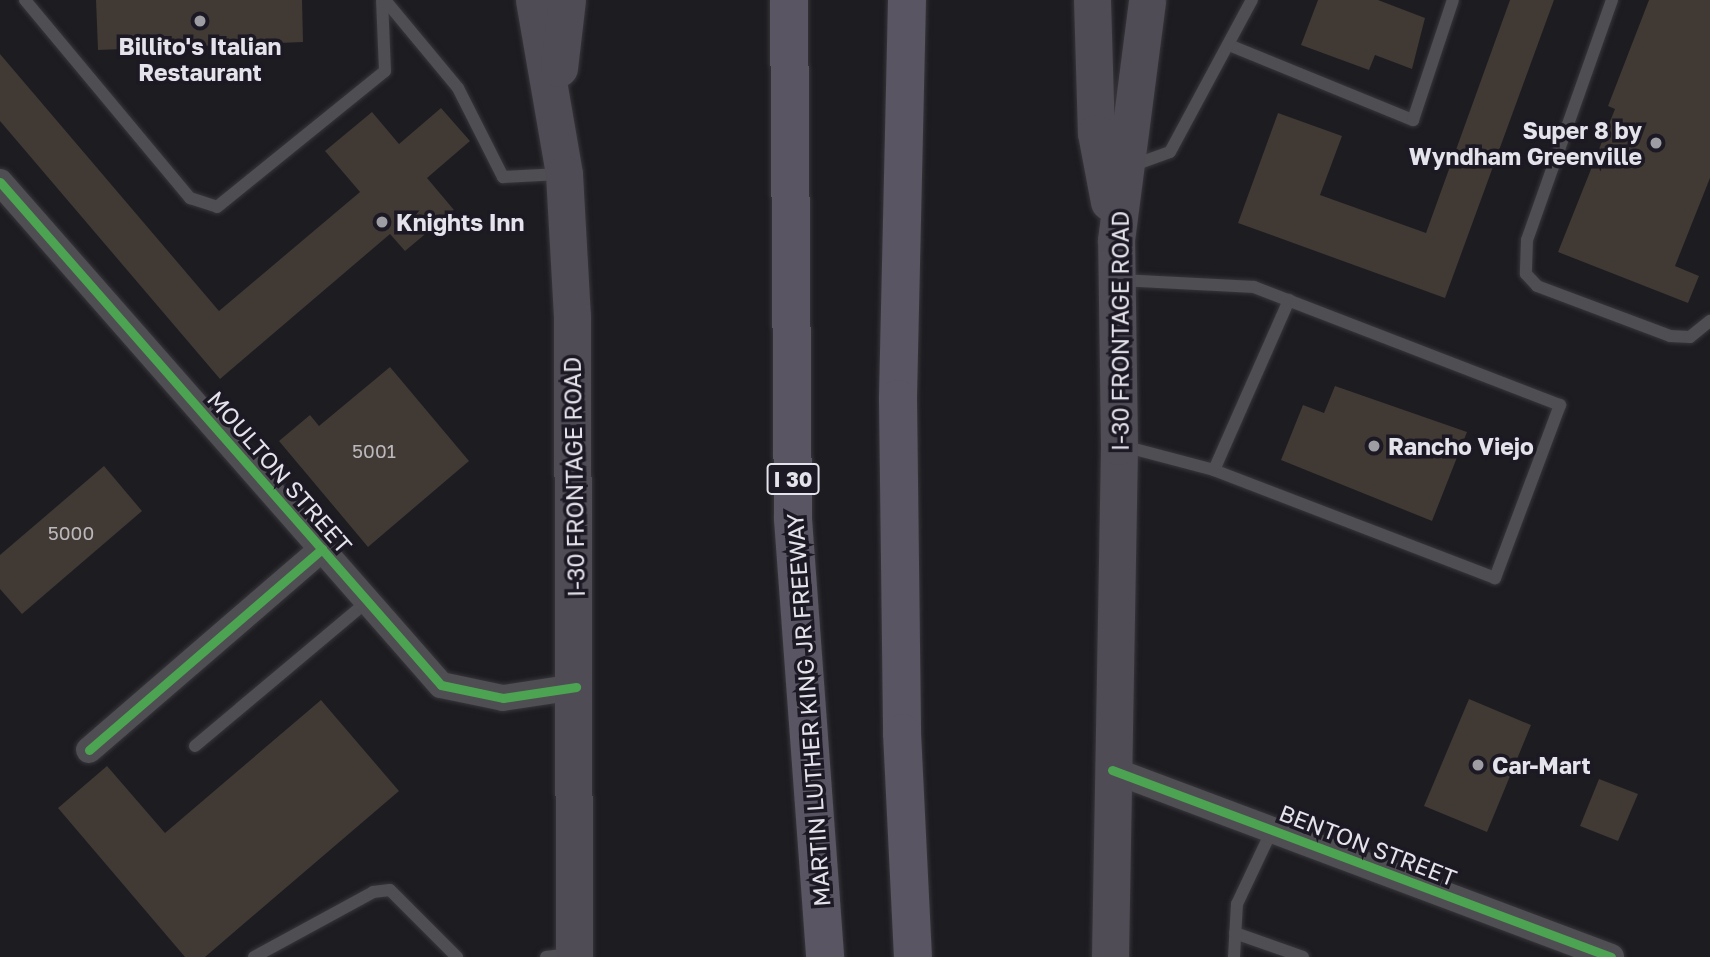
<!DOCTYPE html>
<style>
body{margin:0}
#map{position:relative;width:1710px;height:957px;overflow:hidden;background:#1d1c21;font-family:"Golos Text",sans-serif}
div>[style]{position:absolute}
.building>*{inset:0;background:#403934}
.roads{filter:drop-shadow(0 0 2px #37363b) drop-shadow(0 0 2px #37363b)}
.lane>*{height:12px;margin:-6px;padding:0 6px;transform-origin:6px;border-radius:6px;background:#4f4e52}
.street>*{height:26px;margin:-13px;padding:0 13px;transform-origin:13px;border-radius:13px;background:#4f4e52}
.secondary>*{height:37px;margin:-18.5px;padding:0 18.5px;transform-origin:18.5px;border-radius:18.5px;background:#4f4c55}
.highway>*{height:38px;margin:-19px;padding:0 19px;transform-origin:19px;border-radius:19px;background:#595562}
.cycleway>*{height:9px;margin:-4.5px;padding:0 4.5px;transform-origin:4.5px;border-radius:4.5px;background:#4ca352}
.dots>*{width:19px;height:19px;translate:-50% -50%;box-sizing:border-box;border:4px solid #1c1924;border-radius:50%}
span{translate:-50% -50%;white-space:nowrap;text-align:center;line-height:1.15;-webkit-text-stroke:7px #1c1924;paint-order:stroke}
.number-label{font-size:19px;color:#bbb8bc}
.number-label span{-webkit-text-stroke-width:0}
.shield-label span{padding:2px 5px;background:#1c1924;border:2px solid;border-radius:5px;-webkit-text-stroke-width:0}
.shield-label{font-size:21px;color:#e4e2ea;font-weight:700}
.poi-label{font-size:23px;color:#e4e2ea;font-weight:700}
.right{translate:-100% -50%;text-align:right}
.left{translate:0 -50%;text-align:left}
.street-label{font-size:23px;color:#e4e2ea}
</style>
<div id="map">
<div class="building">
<i style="clip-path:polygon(96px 0,302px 0,303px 42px,98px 50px)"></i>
<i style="clip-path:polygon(1318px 0,1378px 0,1425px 18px,1412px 69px,1375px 55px,1369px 70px,1301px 45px)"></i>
<i style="clip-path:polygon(1510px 0,1554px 0,1445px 298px,1238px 223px,1278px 113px,1342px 136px,1320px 195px,1426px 233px)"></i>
<i style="clip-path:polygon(1649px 0,1710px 0,1710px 178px,1675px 266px,1699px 276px,1688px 303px,1558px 252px,1615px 109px,1608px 106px)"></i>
<i style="clip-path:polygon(0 54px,219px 311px,360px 192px,325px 151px,372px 112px,399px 144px,441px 108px,470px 141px,427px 178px,454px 210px,405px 251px,390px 234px,220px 379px,0 121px)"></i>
<i style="clip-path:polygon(390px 367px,469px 461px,368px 547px,279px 441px,310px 415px,319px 426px)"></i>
<i style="clip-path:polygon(1335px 386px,1467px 432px,1432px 521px,1281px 460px,1303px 405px,1324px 413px)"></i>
<i style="clip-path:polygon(104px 466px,142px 511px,22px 614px,0 589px,0 555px)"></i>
<i style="clip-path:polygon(1469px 699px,1531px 725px,1487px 832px,1424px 806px)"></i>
<i style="clip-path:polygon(321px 700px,399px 791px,205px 957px,185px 957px,58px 808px,107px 766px,165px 833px)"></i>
<i style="clip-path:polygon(1599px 779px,1638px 794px,1618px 841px,1580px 826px)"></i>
</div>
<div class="roads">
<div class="lane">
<i style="left:25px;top:0;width:258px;rotate:50.2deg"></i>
<i style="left:190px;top:198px;width:28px;rotate:18deg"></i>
<i style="left:217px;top:207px;width:216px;rotate:-39deg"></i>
<i style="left:385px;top:71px;width:71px;rotate:-92.4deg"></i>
<i style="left:385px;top:0;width:114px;rotate:50.3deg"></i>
<i style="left:458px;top:88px;width:100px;rotate:63.2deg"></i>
<i style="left:503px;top:177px;width:57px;rotate:-3deg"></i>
<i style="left:1612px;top:0;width:255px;rotate:109.5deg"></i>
<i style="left:1527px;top:240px;width:34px;rotate:92deg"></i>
<i style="left:1526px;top:274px;width:16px;rotate:47deg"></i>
<i style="left:1537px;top:286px;width:142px;rotate:20.6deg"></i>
<i style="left:1670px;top:336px;width:20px;rotate:3deg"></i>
<i style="left:1690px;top:337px;width:26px;rotate:-39deg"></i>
<i style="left:1229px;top:45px;width:199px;rotate:22.2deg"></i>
<i style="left:1413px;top:120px;width:126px;rotate:-71.6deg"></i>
<i style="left:1131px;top:166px;width:41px;rotate:-19.7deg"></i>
<i style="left:1170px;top:152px;width:173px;rotate:-61.7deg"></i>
<i style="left:1121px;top:280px;width:133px;rotate:3deg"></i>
<i style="left:1254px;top:287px;width:328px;rotate:21.1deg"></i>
<i style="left:1560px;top:405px;width:185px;rotate:110.6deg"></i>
<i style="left:1495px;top:578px;width:301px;rotate:-159deg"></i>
<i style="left:1214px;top:470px;width:94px;rotate:-165.2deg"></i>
<i style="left:1214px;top:470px;width:186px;rotate:-66.2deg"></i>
<i style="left:195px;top:746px;width:226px;rotate:-40deg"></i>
<i style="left:1235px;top:933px;width:72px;rotate:19.4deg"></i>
<i style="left:254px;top:957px;width:136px;rotate:-28.6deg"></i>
<i style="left:373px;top:892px;width:17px;rotate:-7deg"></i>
<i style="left:390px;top:890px;width:95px;rotate:45deg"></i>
<i style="left:546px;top:957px;width:24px;rotate:-7deg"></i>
<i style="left:1234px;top:957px;width:53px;rotate:-86.8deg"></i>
<i style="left:1237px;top:904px;width:82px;rotate:-64.7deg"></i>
</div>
<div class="street">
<i style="left:0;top:182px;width:669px;rotate:48.76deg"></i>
<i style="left:441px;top:685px;width:63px;rotate:11.8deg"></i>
<i style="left:503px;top:698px;width:74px;rotate:-8.6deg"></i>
<i style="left:89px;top:750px;width:308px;rotate:-40.8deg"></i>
<i style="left:1112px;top:770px;width:533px;rotate:20.54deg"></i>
</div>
<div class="secondary">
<i style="left:534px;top:0;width:177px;rotate:80.2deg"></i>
<i style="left:564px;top:174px;width:142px;rotate:86.8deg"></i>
<i style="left:572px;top:316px;width:641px;rotate:89.82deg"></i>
<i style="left:1092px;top:0;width:133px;rotate:88.3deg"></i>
<i style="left:1096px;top:133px;width:70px;rotate:79.3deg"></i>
<i style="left:559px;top:68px;width:68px;rotate:-83.3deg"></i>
<i style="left:1110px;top:957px;width:511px;rotate:-88.99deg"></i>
<i style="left:1119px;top:446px;width:206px;rotate:-90.8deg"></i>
<i style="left:1116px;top:240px;width:242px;rotate:-82.6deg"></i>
</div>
<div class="highway">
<i style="left:789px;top:0;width:519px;rotate:89.56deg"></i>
<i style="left:793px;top:519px;width:439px;rotate:85.8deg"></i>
<i style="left:907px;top:0;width:399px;rotate:91.3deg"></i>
<i style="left:898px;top:399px;width:334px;rotate:89.3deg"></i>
<i style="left:902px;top:733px;width:224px;rotate:87.2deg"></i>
</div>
</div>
<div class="cycleway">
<i style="left:0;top:182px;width:669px;rotate:48.76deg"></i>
<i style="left:441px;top:685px;width:63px;rotate:11.8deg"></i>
<i style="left:503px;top:698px;width:74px;rotate:-8.6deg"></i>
<i style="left:89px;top:750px;width:308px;rotate:-40.8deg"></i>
<i style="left:1112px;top:770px;width:533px;rotate:20.54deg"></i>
</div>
<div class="dots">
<i style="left:200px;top:21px;background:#9e9da4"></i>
<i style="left:1656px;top:143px;background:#9e9da4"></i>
<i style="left:382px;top:222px;background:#9e9da4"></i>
<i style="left:1374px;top:446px;background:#9e9da4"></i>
<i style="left:1478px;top:765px;background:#9e9da4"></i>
</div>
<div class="number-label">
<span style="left:374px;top:451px">5001</span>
<span style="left:71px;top:533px">5000</span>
</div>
<div class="shield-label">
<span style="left:793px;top:479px">I 30</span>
</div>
<div class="poi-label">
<span style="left:200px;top:59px">Billito's Italian<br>Restaurant</span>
<span class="right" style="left:1642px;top:143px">Super 8 by<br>Wyndham Greenville</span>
<span class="left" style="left:396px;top:222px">Knights Inn</span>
<span class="left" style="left:1388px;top:446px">Rancho Viejo</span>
<span class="left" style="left:1492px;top:765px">Car-Mart</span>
</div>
<div class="street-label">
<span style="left:1120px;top:331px;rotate:-90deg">I-30 FRONTAGE ROAD</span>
<span style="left:280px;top:472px;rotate:49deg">MOULTON STREET</span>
<span style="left:574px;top:477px;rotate:-91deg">I-30 FRONTAGE ROAD</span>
<span style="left:808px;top:710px;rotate:-94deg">MARTIN LUTHER KING JR FREEWAY</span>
<span style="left:1368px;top:845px;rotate:21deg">BENTON STREET</span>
</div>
</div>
